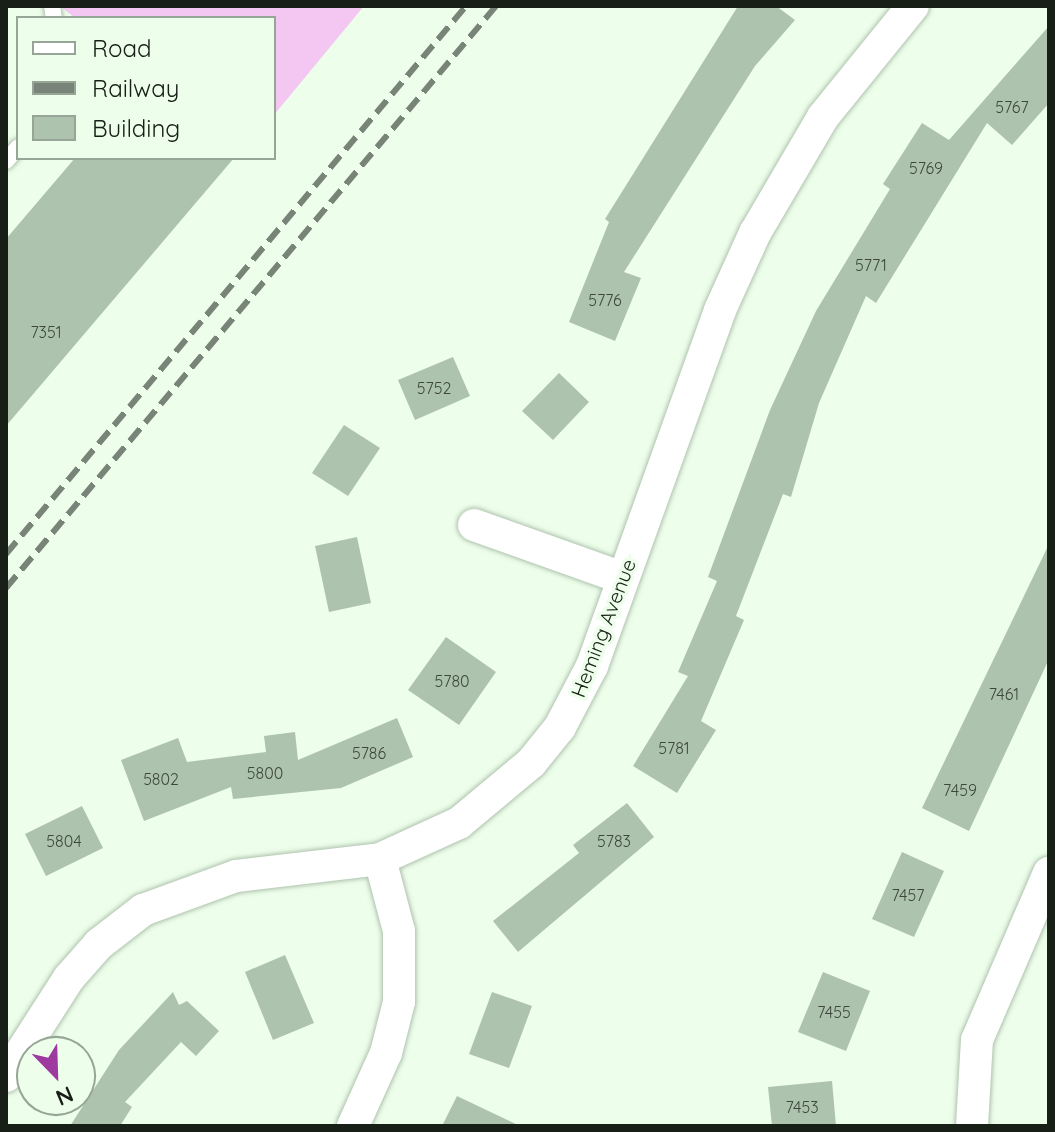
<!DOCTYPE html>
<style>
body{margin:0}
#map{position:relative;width:1055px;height:1132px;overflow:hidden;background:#edfeeb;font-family:Quicksand,sans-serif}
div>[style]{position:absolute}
.green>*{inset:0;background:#f3c7f2}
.building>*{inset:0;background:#aec3ad}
.roads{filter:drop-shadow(0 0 2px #aec3ad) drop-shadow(0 0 2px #aec3ad)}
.service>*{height:16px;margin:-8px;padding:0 8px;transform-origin:8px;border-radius:8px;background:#fff}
.minor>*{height:32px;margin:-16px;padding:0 16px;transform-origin:16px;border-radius:16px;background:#fff}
.rail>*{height:6px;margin-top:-3px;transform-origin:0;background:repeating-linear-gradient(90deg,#788477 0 16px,transparent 0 24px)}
span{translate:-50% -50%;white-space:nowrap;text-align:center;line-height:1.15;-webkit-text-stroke:7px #edfeeb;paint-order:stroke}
.number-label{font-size:16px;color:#3d483c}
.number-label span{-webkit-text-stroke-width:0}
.street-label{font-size:20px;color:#171f17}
.frame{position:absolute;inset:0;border:8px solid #171f17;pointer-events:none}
.legend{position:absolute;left:16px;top:16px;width:260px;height:144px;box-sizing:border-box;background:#edfeeb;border:2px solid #97a596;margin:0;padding:10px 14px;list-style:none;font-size:24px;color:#171f17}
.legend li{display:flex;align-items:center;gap:16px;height:40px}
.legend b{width:40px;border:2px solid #97a596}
.north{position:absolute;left:16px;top:1036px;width:80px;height:80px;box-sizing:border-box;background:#edfeeb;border:2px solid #97a596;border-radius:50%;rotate:157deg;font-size:22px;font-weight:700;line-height:32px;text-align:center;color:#171f17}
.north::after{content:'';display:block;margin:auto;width:28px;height:36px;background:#9d399f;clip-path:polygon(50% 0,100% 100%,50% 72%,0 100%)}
</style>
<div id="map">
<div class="green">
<i style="clip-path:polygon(60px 6px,364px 6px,274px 115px,274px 18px,75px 18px)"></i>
</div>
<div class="building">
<i style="clip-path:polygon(738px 6px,776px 6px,795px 20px,755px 66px,624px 272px,641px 278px,615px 341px,569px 322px,609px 222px,605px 219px)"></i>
<i style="clip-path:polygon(1049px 26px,1049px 103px,1012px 145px,987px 123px,876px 303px,866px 296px,819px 403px,791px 497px,783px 494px,736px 616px,744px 620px,701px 721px,716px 730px,677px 793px,633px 766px,688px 676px,678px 672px,717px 581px,708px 577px,770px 410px,816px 311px,890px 189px,883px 184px,922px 123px,949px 140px)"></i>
<i style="clip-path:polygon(75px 158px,234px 158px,6px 426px,6px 239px)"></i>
<i style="clip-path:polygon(453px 357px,470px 396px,415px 420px,398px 380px)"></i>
<i style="clip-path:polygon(559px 373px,589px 402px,553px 440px,522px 411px)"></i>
<i style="clip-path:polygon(344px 425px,380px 448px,348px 496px,312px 473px)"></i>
<i style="clip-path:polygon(357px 537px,371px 603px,329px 612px,315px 546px)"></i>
<i style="clip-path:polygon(1049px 544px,1049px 659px,969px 831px,922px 808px)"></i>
<i style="clip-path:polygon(446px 637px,496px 672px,459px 725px,408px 690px)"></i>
<i style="clip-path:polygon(397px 718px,413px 757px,341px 788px,233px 799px,231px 787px,144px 821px,121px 760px,178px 738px,187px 762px,266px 752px,264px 736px,295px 732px,298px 760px)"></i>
<i style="clip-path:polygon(627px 803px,654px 837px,518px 952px,493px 921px,579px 853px,573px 845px)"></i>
<i style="clip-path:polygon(82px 806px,103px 848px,46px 876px,25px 834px)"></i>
<i style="clip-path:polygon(902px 852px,944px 871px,914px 937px,872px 919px)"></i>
<i style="clip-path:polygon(285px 955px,314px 1023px,273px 1040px,245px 972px)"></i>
<i style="clip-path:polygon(823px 972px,870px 991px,846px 1051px,798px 1032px)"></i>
<i style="clip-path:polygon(173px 992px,179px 1005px,187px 1001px,219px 1031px,196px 1056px,181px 1042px,125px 1102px,132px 1107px,120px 1126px,70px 1126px,119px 1050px)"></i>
<i style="clip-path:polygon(492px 992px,532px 1006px,509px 1068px,469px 1054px)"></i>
<i style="clip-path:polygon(832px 1081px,836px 1126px,772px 1126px,768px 1087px)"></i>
<i style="clip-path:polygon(457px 1096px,520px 1126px,442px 1126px)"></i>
</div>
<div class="roads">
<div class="service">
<i style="left:52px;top:6px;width:12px;rotate:81deg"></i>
<i style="left:6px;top:161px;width:18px;rotate:-49deg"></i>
</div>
<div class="minor">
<i style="left:474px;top:525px;width:158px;rotate:19.6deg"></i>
<i style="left:6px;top:1076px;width:117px;rotate:-57.3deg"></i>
<i style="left:69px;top:978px;width:45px;rotate:-48.6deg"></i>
<i style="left:99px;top:944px;width:56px;rotate:-37.7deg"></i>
<i style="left:143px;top:910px;width:99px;rotate:-20.1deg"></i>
<i style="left:236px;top:876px;width:145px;rotate:-6.7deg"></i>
<i style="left:380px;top:859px;width:87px;rotate:-24.5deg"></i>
<i style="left:459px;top:823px;width:94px;rotate:-39.8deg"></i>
<i style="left:531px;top:763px;width:46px;rotate:-51.1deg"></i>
<i style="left:560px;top:727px;width:69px;rotate:-62.3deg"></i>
<i style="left:592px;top:666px;width:378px;rotate:-70.2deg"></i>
<i style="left:720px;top:310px;width:85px;rotate:-65.6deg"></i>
<i style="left:755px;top:233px;width:134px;rotate:-59.6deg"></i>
<i style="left:823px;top:117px;width:143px;rotate:-51deg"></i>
<i style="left:353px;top:1126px;width:80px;rotate:-65.7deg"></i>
<i style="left:386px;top:1053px;width:53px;rotate:-75.7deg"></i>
<i style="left:399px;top:1002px;width:71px;rotate:-90deg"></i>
<i style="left:399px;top:931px;width:74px;rotate:-104.8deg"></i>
<i style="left:972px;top:1126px;width:86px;rotate:-86.7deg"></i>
<i style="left:977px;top:1040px;width:182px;rotate:-66.7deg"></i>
</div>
</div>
<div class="rail">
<i style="left:6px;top:554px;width:715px;rotate:-49.99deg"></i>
<i style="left:6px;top:588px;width:761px;rotate:-49.91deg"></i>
</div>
<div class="number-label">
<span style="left:1012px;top:107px">5767</span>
<span style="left:926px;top:168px">5769</span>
<span style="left:871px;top:265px">5771</span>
<span style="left:605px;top:300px">5776</span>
<span style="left:46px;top:332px">7351</span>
<span style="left:434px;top:388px">5752</span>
<span style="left:452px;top:681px">5780</span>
<span style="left:1004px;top:694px">7461</span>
<span style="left:674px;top:748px">5781</span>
<span style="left:369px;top:753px">5786</span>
<span style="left:265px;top:773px">5800</span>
<span style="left:161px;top:779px">5802</span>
<span style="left:960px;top:790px">7459</span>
<span style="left:64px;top:841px">5804</span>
<span style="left:614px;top:841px">5783</span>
<span style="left:908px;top:895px">7457</span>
<span style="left:834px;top:1012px">7455</span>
<span style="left:802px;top:1107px">7453</span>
</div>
<div class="street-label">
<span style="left:603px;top:628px;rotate:-69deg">Heming Avenue</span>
</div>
<div class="frame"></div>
<ul class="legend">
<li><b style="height:10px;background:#fff"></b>Road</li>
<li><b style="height:10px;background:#788477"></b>Railway</li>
<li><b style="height:22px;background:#aec3ad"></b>Building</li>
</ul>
<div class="north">N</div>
</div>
